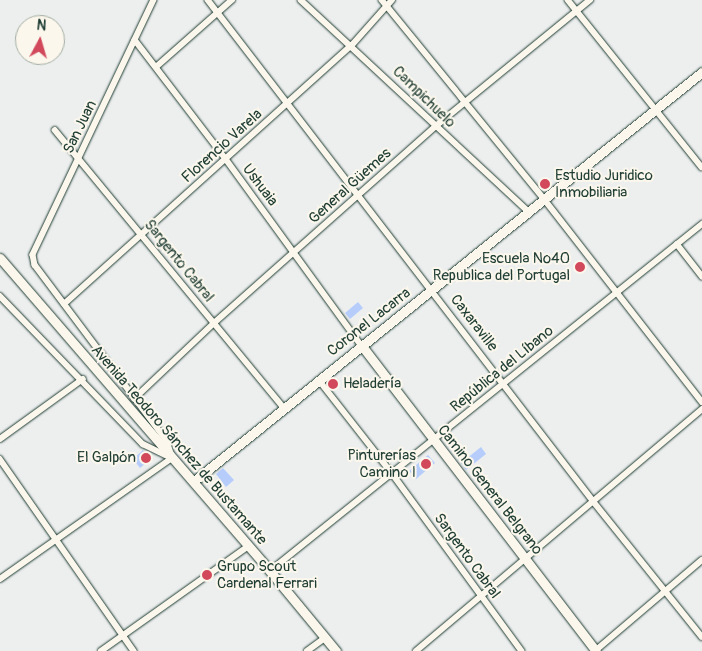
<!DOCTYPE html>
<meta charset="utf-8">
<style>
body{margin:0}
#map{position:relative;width:702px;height:651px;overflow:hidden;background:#edefef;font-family:Pangolin,sans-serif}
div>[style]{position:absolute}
.building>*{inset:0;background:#b6cdfc}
.roads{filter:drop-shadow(0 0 1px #1f3d34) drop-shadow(0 0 1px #1f3d34)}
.street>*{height:5.5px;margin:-2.75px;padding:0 2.75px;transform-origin:2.75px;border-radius:2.75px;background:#fbf7ec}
.secondary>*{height:9px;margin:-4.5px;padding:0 4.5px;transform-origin:4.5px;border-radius:4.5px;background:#fbf7ec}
.primary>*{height:9px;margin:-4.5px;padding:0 4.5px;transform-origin:4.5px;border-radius:4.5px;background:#fbf7ec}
.dots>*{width:14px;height:14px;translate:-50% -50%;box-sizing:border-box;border:2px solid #fbf7ec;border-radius:50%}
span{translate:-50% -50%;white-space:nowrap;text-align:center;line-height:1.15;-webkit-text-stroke:4px #fbf7ec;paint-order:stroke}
.street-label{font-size:15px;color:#1f3d34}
.poi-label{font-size:15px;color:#1f3d34}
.left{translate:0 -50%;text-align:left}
.right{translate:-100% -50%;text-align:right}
.north{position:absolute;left:15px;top:15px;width:50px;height:50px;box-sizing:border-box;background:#fbf7ec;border:1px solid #a3ada2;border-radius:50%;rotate:6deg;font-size:14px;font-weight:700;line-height:20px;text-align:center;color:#1f3d34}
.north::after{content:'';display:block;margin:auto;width:18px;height:22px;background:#d1495b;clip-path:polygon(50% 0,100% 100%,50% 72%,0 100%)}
</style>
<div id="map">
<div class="building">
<i style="clip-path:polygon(358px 302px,363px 308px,350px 319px,345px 313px)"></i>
<i style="clip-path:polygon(481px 447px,486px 454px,466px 470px,461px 463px)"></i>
<i style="clip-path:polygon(143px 450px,151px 459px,140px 468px,133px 459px)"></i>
<i style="clip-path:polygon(428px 455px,435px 463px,416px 479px,409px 471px)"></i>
<i style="clip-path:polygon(223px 468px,234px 480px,226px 487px,216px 474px)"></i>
</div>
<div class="roads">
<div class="street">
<i style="left:154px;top:0;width:282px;rotate:115.4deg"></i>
<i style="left:33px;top:255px;width:10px;rotate:79deg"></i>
<i style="left:35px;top:265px;width:220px;rotate:53.1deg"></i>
<i style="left:167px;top:441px;width:16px;rotate:72deg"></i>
<i style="left:208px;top:0;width:633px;rotate:52.44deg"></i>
<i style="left:594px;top:502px;width:173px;rotate:51.3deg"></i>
<i style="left:301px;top:0;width:311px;rotate:42.9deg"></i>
<i style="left:382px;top:0;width:258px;rotate:50.8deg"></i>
<i style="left:545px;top:200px;width:256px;rotate:52.1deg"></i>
<i style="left:568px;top:0;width:214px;rotate:51.3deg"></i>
<i style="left:135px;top:40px;width:150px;rotate:52.6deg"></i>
<i style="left:226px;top:159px;width:231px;rotate:54deg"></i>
<i style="left:156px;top:67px;width:101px;rotate:-41.4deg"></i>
<i style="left:55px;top:130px;width:360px;rotate:50.5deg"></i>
<i style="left:677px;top:244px;width:41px;rotate:52deg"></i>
<i style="left:0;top:296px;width:206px;rotate:46deg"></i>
<i style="left:143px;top:444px;width:30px;rotate:26deg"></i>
<i style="left:64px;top:304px;width:387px;rotate:-42deg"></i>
<i style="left:352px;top:45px;width:60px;rotate:-48.4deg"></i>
<i style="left:319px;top:380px;width:118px;rotate:51.9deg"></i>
<i style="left:392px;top:473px;width:220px;rotate:53.9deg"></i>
<i style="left:134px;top:399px;width:110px;rotate:-43.5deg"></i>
<i style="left:214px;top:323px;width:297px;rotate:-41.6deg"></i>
<i style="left:436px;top:126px;width:199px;rotate:-39.3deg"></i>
<i style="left:0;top:439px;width:102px;rotate:-35.9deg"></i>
<i style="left:0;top:459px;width:234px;rotate:55.1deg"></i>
<i style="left:270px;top:571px;width:554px;rotate:-38.77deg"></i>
<i style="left:0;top:579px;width:210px;rotate:-35.1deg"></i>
<i style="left:101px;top:651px;width:181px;rotate:-35.4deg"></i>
<i style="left:307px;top:651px;width:22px;rotate:-36deg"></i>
<i style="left:416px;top:651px;width:375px;rotate:-40.2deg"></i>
<i style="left:595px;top:651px;width:140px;rotate:-40.4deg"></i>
</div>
<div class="secondary">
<i style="left:362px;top:346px;width:384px;rotate:52.5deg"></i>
<i style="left:194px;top:481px;width:652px;rotate:-38.84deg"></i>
</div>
<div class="primary">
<i style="left:0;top:258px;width:413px;rotate:49.2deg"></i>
<i style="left:270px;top:571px;width:104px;rotate:50.5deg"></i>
</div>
</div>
<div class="dots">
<i style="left:545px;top:184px;background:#d1495b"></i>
<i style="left:580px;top:267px;background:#d1495b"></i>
<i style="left:333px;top:384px;background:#d1495b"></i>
<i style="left:146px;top:458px;background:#d1495b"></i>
<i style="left:426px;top:464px;background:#d1495b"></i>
<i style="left:207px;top:575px;background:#d1495b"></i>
</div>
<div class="street-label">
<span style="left:424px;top:97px;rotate:44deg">Campichuelo</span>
<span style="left:80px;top:127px;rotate:-64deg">San Juan</span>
<span style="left:222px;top:146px;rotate:-42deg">Florencio Varela</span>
<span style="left:260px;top:185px;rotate:53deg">Ushuaia</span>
<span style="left:350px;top:186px;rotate:-42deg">General Güemes</span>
<span style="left:179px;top:261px;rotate:51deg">Sargento Cabral</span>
<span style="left:369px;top:322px;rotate:-38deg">Coronel Lacarra</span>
<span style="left:474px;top:323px;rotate:52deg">Caxaraville</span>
<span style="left:502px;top:369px;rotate:-39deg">República del Líbano</span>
<span style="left:179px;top:445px;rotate:49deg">Avenida Teodoro Sánchez de Bustamante</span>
<span style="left:490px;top:490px;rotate:52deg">Camino General Belgrano</span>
<span style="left:467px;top:556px;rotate:54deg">Sargento Cabral</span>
</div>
<div class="poi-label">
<span class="left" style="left:555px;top:184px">Estudio Juridico<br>Inmobiliaria</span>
<span class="right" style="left:570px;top:267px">Escuela Nº40<br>Republica del Portugal</span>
<span class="left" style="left:343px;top:384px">Heladería</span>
<span class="right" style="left:416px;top:464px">Pinturerías<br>Camino I</span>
<span class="right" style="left:136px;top:458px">El Galpón</span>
<span class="left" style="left:217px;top:575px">Grupo Scout<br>Cardenal Ferrari</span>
</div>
<div class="north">N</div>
</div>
